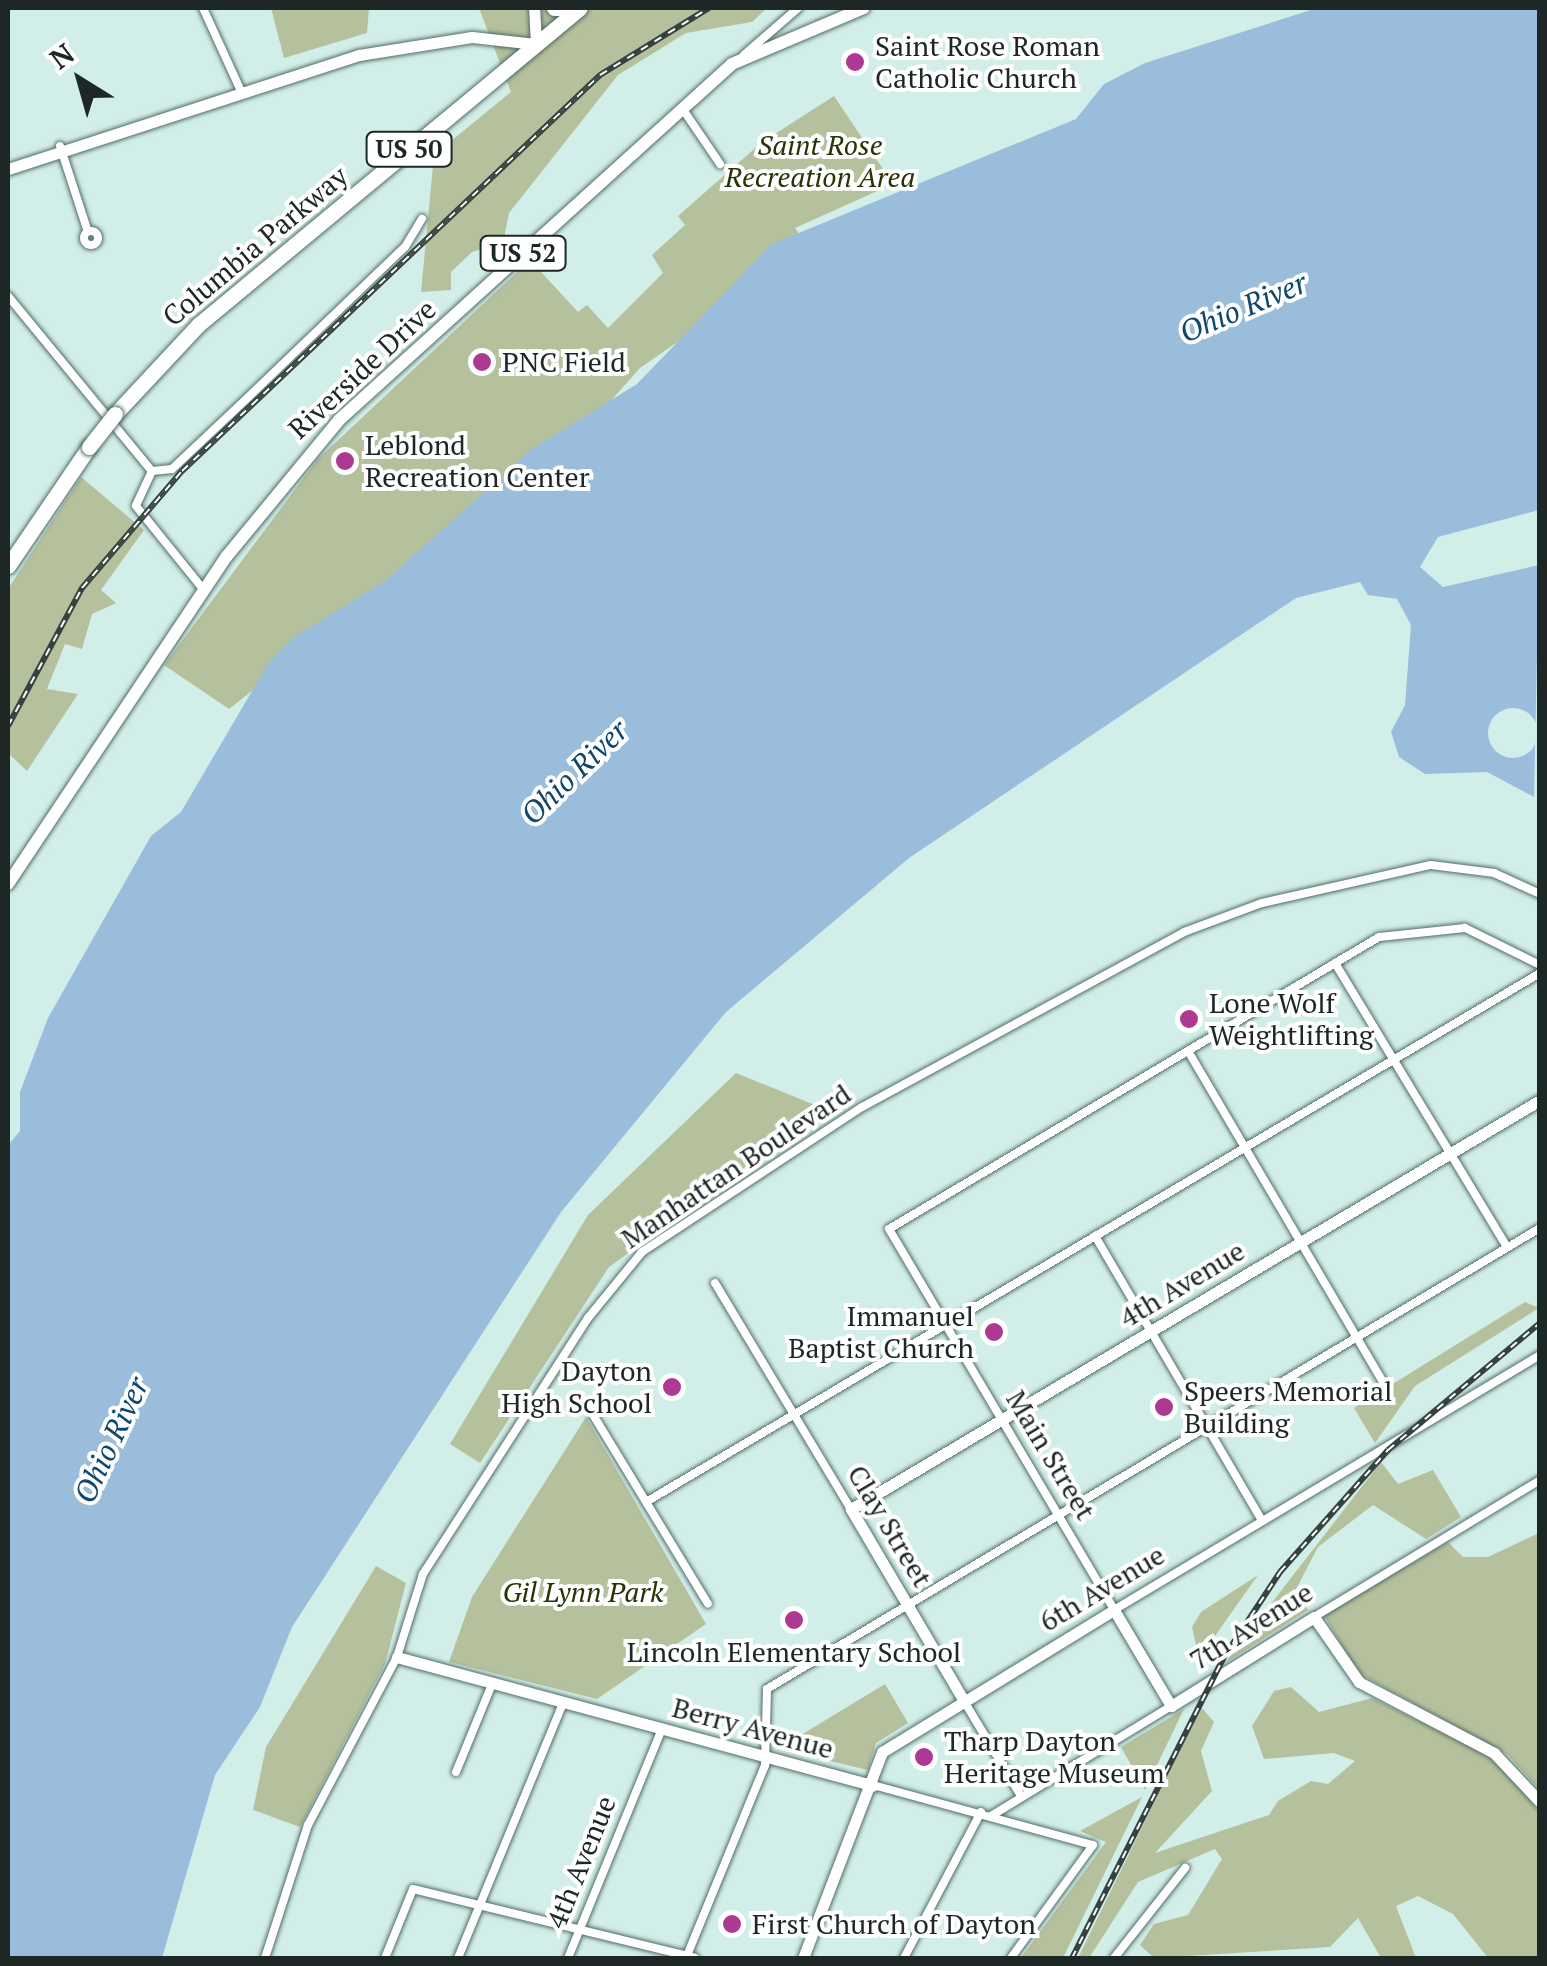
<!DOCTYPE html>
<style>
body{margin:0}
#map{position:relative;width:1547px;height:1966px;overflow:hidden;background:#d2eee9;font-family:"PT Serif",serif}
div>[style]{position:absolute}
.green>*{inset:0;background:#b5c19c}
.water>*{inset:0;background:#9abddc}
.pier>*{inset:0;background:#d2eee9}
.round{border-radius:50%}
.roads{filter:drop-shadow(0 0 2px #536c68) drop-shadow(0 0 2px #536c68)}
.street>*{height:8px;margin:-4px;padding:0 4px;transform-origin:4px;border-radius:4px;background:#fff}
.street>.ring{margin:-4px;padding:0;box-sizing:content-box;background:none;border:8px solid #fff;border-radius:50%}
.secondary>*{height:11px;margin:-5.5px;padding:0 5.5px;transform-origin:5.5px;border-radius:5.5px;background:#fff}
.primary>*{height:12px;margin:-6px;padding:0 6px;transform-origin:6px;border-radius:6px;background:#fff}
.highway>*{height:15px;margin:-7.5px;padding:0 7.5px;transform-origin:7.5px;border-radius:7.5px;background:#fff}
.rail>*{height:6px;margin-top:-3px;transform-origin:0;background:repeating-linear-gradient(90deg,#fff 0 8px,#35423f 0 16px);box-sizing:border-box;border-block:2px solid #35423f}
.bridges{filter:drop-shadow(0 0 2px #536c68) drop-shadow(0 0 2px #536c68)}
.highway-bridge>*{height:15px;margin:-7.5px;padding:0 7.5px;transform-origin:7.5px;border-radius:7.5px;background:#fff}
.dots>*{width:28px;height:28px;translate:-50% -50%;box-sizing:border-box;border:5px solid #fff;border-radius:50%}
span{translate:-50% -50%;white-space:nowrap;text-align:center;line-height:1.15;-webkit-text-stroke:8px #fff;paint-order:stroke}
.shield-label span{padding:2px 8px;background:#fff;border:2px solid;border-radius:8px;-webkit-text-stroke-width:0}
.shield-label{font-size:25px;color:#1d2826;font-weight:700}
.poi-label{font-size:28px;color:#1d2826}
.left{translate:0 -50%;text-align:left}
.right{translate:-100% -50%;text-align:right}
.park-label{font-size:28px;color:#293404;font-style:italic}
.street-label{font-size:28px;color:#1d2826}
.water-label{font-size:30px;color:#104770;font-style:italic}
.frame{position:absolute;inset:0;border:10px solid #1d2826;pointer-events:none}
.north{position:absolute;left:30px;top:30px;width:100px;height:100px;-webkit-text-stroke:8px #fff;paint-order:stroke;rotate:323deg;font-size:28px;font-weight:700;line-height:40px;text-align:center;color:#1d2826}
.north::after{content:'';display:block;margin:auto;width:35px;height:45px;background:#1d2826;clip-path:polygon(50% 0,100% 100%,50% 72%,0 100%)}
</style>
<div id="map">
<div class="green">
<i style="clip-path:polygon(271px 8px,369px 8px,367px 33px,284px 58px)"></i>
<i style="clip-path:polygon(479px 8px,767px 8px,752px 22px,686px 33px,618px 75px,509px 213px,503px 243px,472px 252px,451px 272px,451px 290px,421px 292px,434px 155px,511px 92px)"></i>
<i style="clip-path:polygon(834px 96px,893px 184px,795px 228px,810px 250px,640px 368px,591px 423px,229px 709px,164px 665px,317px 460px,530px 260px,578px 312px,587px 305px,608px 328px,663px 273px,652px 255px,685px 225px,678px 216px,761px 143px)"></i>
<i style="clip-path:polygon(81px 477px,144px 530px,101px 590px,116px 603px,92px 614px,82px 649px,65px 644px,47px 689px,78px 694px,27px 771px,8px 753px,8px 589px)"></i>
<i style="clip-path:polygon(736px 1073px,827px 1110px,609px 1267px,480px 1463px,450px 1444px,588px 1215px)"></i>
<i style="clip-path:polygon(1525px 1302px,1539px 1308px,1415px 1386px,1375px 1443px,1354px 1408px)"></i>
<i style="clip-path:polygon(586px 1417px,706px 1624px,597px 1699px,449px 1662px,472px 1597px)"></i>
<i style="clip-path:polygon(1381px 1462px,1398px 1484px,1433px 1470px,1461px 1517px,1426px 1539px,1373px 1505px,1318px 1547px,1295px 1591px,1308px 1610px,1225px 1663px)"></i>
<i style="clip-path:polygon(1539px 1533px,1539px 1789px,1507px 1754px,1358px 1673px,1324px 1615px,1448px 1542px,1463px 1557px,1488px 1557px)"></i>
<i style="clip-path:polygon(376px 1566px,406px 1583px,385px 1664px,300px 1827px,253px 1810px,266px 1747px)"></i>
<i style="clip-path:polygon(1258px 1575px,1215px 1636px,1197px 1649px,1192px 1627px,1201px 1612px)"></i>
<i style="clip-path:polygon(885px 1684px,908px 1723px,876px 1743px,868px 1770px,778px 1749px)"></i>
<i style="clip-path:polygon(1291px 1687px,1319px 1712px,1372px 1698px,1493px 1758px,1539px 1811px,1539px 1958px,1488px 1958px,1453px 1914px,1418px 1896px,1396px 1906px,1416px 1958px,1381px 1958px,1358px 1918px,1330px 1947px,1154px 1958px,1140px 1945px,1154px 1924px,1188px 1915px,1222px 1859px,1215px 1849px,1138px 1882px,1089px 1958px,1078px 1958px,1201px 1707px,1214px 1722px,1201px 1751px,1212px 1791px,1155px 1853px,1269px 1815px,1278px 1801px,1311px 1781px,1328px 1784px,1355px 1761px,1334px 1753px,1264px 1759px,1252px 1726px,1274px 1691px)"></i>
<i style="clip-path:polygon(1184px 1709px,1145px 1790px,1121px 1747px)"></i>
<i style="clip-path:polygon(1142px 1797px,1063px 1958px,1021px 1958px,1106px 1842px,1080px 1831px)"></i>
</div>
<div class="water">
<i style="clip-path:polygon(1317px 8px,1539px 8px,1539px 510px,1438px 537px,1420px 567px,1443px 587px,1539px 565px,1534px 797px,1487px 772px,1425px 774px,1399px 757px,1391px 732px,1405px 705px,1411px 625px,1397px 599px,1368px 595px,1360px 582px,1296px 598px,909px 858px,726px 1012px,561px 1212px,292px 1627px,260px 1707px,215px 1775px,162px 1958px,8px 1958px,8px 1145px,20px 1131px,20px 1092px,48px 1018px,151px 836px,181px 812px,269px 662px,294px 637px,385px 581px,532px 449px,637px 384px,772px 244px,1076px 119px,1104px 84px,1145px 63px)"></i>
</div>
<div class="pier">
<i class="round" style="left:1488px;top:708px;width:50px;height:50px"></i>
</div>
<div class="roads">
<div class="street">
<i style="left:203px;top:8px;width:91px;rotate:65.4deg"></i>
<i style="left:744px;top:55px;width:72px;rotate:-41deg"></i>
<i style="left:682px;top:108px;width:68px;rotate:55.8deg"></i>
<i style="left:60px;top:146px;width:90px;rotate:72deg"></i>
<i class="ring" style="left:84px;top:231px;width:6px;height:6px"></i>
<i style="left:8px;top:296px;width:227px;rotate:50.6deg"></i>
<i style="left:152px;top:471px;width:20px;rotate:-6deg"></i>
<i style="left:172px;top:469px;width:93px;rotate:-43.3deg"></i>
<i style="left:240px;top:405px;width:228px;rotate:-43.8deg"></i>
<i style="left:405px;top:247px;width:33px;rotate:-59deg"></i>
<i style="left:152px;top:471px;width:38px;rotate:115deg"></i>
<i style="left:136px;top:506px;width:107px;rotate:51.1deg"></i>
<i style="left:1335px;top:963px;width:332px;rotate:58.8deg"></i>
<i style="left:1540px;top:965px;width:84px;rotate:-153.7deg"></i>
<i style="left:1465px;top:928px;width:86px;rotate:174deg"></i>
<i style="left:1379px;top:937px;width:570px;rotate:149.21deg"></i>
<i style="left:889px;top:1229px;width:442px;rotate:59.4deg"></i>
<i style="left:1114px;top:1610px;width:496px;rotate:-30.9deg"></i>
<i style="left:1188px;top:1051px;width:388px;rotate:59.5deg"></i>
<i style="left:1095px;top:1236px;width:330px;rotate:59.6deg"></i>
<i style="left:715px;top:1283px;width:264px;rotate:59deg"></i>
<i style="left:592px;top:1413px;width:223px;rotate:58.7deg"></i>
<i style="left:646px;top:1502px;width:1039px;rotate:-30.61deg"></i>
<i style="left:1314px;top:1617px;width:264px;rotate:-31.2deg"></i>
<i style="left:964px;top:1701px;width:111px;rotate:59deg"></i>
<i style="left:456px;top:1772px;width:97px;rotate:-67.7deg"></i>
<i style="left:873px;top:1785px;width:228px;rotate:15.3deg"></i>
<i style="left:1093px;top:1845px;width:140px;rotate:126deg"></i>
<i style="left:991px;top:1816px;width:211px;rotate:-31.4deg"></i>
<i style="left:265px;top:1958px;width:140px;rotate:-72.1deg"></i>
<i style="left:308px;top:1825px;width:190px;rotate:-62.1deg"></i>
<i style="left:397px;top:1657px;width:87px;rotate:-72.6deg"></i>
<i style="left:423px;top:1574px;width:305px;rotate:-57.2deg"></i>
<i style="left:588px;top:1318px;width:85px;rotate:-50.7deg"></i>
<i style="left:642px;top:1252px;width:263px;rotate:-33.4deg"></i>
<i style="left:862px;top:1107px;width:366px;rotate:-28.5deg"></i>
<i style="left:1184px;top:932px;width:83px;rotate:-20.4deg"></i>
<i style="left:1262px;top:903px;width:173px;rotate:-12.7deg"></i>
<i style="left:1431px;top:865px;width:64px;rotate:7.2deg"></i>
<i style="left:1494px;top:873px;width:51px;rotate:24.5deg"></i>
<i style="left:385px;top:1958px;width:74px;rotate:-67.9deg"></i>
<i style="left:413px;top:1889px;width:290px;rotate:13.7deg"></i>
<i style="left:458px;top:1958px;width:276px;rotate:-67.6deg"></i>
<i style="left:568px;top:1958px;width:248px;rotate:-67.7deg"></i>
<i style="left:686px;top:1958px;width:209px;rotate:-67.7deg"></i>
<i style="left:765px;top:1765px;width:76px;rotate:-88.5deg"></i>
<i style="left:767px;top:1689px;width:900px;rotate:-30.81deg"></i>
<i style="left:904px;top:1958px;width:165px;rotate:-62.2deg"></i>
<i style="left:1114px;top:1958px;width:115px;rotate:-51.7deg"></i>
</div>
<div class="secondary">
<i style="left:8px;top:169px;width:369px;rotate:-18deg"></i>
<i style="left:359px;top:55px;width:114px;rotate:-9.1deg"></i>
<i style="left:472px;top:37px;width:64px;rotate:6.2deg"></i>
<i style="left:536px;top:44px;width:36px;rotate:-93deg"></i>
<i style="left:397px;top:1657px;width:493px;rotate:15.1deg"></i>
<i style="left:964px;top:1701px;width:223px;rotate:-120.5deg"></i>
<i style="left:851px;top:1509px;width:801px;rotate:-30.69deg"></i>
<i style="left:803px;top:1958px;width:221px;rotate:-69deg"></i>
<i style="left:882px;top:1752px;width:272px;rotate:-31.5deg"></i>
<i style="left:1114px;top:1610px;width:112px;rotate:59.3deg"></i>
<i style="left:1171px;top:1706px;width:168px;rotate:-31.9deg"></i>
<i style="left:1314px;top:1617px;width:79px;rotate:55.3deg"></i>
<i style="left:1359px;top:1682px;width:153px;rotate:27.7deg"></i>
<i style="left:1494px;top:1753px;width:67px;rotate:46.8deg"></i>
</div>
<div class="primary">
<i style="left:8px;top:884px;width:394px;rotate:-56.3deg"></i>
<i style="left:227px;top:556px;width:176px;rotate:-50.5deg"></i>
<i style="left:339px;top:420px;width:530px;rotate:-42.17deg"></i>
<i style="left:732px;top:64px;width:143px;rotate:-23deg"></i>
</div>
<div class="highway">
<i style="left:554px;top:8px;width:16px"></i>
<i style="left:115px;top:414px;width:122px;rotate:-47deg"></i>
<i style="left:198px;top:325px;width:496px;rotate:-39.7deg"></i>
<i style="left:8px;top:566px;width:144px;rotate:-55.8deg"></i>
</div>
</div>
<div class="rail">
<i style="left:8px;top:726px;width:157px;rotate:-61.8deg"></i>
<i style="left:82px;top:588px;width:154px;rotate:-49.5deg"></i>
<i style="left:182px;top:471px;width:576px;rotate:-43.45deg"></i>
<i style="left:600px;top:75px;width:128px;rotate:-31.6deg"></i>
<i style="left:1072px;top:1958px;width:337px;rotate:-63.2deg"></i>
<i style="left:1224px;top:1657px;width:102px;rotate:-56.6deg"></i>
<i style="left:1280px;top:1572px;width:163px;rotate:-48.5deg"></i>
<i style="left:1388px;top:1450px;width:198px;rotate:-39.9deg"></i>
</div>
<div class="bridges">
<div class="highway-bridge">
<i style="left:89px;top:447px;width:42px;rotate:-51.8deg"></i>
</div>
</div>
<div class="dots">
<i style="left:855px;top:62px;background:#ad3992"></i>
<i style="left:482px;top:362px;background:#ad3992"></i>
<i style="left:345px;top:461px;background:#ad3992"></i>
<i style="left:1189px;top:1019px;background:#ad3992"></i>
<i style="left:994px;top:1332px;background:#ad3992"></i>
<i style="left:672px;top:1387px;background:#ad3992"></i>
<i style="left:1164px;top:1407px;background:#ad3992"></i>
<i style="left:794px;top:1620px;background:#ad3992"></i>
<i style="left:924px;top:1757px;background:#ad3992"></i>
<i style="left:732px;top:1924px;background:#ad3992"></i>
</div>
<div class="shield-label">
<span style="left:409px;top:149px">US 50</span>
<span style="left:523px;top:253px">US 52</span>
</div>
<div class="poi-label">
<span class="left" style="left:875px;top:62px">Saint Rose Roman<br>Catholic Church</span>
<span class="left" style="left:502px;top:362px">PNC Field</span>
<span class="left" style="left:365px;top:461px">Leblond<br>Recreation Center</span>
<span class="left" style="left:1209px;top:1019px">Lone Wolf<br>Weightlifting</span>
<span class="right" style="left:974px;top:1332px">Immanuel<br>Baptist Church</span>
<span class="right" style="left:652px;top:1387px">Dayton<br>High School</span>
<span class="left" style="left:1184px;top:1407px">Speers Memorial<br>Building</span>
<span style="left:794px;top:1652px">Lincoln Elementary School</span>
<span class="left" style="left:944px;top:1757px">Tharp Dayton<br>Heritage Museum</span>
<span class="left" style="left:752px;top:1924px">First Church of Dayton</span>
</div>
<div class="park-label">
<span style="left:820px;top:161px">Saint Rose<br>Recreation Area</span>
<span style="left:583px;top:1592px">Gil Lynn Park</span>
</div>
<div class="street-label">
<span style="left:255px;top:246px;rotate:-40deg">Columbia Parkway</span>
<span style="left:362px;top:369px;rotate:-43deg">Riverside Drive</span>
<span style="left:736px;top:1166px;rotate:-34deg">Manhattan Boulevard</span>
<span style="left:1182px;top:1284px;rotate:-31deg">4th Avenue</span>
<span style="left:1051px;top:1455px;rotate:59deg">Main Street</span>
<span style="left:890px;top:1526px;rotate:59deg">Clay Street</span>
<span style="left:1102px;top:1588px;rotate:-31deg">6th Avenue</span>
<span style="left:1251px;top:1626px;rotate:-32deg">7th Avenue</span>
<span style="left:753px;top:1728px;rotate:15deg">Berry Avenue</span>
<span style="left:581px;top:1862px;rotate:-68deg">4th Avenue</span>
</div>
<div class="water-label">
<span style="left:1243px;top:307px;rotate:-23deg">Ohio River</span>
<span style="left:574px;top:772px;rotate:-44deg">Ohio River</span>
<span style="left:111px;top:1440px;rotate:-65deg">Ohio River</span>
</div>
<div class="frame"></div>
<div class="north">N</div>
</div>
